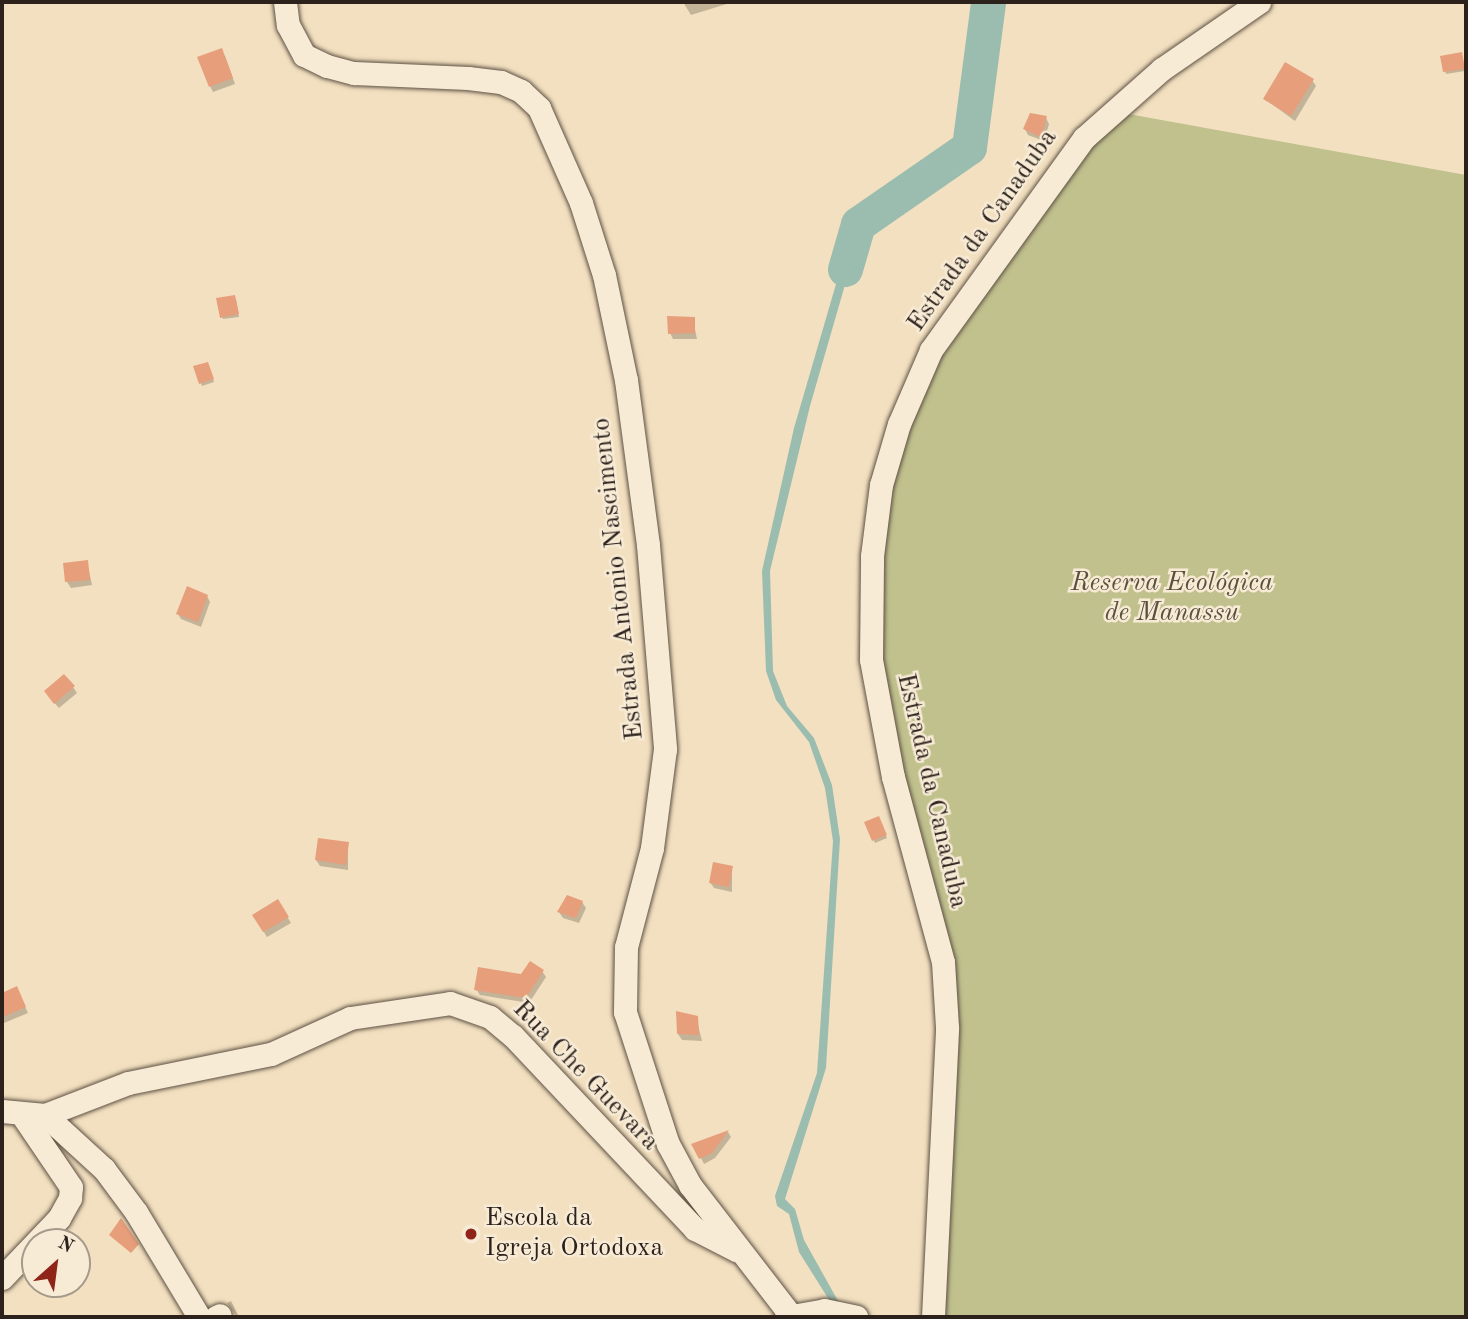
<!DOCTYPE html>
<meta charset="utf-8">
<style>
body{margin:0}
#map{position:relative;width:1468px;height:1319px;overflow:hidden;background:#f3e0c0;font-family:"Old Standard TT",serif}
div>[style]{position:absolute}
.green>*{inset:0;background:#c1c18e}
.water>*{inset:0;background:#9bbdb0}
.shadow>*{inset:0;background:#0003}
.river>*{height:35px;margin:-17.5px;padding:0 17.5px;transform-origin:17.5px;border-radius:17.5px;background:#9bbdb0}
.building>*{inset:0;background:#e79e7b}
.roads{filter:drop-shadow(0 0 2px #5e5144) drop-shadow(0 0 2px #5e5144)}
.street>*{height:23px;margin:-11.5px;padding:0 11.5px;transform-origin:11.5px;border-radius:11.5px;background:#f7ebd6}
.dots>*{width:19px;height:19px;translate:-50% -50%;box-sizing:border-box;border:4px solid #f7ebd6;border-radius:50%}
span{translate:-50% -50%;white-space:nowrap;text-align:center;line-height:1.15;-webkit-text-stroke:5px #f7ebd6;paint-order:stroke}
.street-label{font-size:26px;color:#2c211b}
.park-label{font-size:26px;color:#59513e;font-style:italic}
.poi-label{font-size:26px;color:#2c211b}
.left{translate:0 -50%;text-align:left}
.frame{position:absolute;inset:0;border:4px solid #2c211b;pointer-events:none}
.north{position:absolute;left:21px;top:1228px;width:70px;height:70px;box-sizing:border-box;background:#f7ebd6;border:2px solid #a69a8b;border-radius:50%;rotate:28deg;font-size:19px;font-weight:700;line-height:28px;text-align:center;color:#2c211b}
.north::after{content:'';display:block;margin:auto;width:24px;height:32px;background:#8f2418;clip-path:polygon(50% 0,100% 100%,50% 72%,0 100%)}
</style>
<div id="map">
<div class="green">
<i style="clip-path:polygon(1123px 113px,1466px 175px,1466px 1317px,937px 1317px,953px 1034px,876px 653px,886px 484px,936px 354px,1091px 145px)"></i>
</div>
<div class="water">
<i style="clip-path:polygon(855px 219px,862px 226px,810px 406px,770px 571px,773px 671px,787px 706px,814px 738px,832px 785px,840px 839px,826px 1068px,785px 1199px,795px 1209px,804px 1240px,847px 1317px,831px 1303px,799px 1252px,789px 1214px,777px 1206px,775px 1196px,817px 1073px,833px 841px,825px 788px,809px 742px,776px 700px,766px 671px,762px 571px,794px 428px)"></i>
</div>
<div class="shadow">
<i style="clip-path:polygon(683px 2px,730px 2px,730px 3px,691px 15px)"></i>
<i style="clip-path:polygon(225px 56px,235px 84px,213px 92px,210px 86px)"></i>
<i style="clip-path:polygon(1462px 57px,1465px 71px,1446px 74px,1442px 58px)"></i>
<i style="clip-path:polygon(1312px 80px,1316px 86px,1295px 121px,1265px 99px)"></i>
<i style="clip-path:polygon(1046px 118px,1049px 124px,1044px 141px,1028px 135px,1025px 129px)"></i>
<i style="clip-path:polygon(236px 299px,239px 317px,223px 319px,222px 317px)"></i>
<i style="clip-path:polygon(693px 319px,697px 339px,673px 339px,670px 333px)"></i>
<i style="clip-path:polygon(209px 366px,214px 382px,202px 386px,195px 367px)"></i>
<i style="clip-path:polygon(87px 562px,92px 585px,71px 588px,67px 582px)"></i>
<i style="clip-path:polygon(207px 596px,210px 602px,201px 627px,181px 619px,178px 614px)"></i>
<i style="clip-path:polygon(73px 687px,77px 693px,59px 708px,49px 697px)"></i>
<i style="clip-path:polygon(878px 818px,887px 838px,875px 843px,866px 823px)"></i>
<i style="clip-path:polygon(348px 844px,348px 870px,320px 866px,316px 860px)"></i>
<i style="clip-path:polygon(732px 867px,732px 892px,714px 888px,710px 882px)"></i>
<i style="clip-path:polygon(278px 902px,291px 923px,267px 937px,254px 916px)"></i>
<i style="clip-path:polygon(582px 902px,586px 908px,579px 923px,563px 918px,559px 912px)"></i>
<i style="clip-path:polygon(542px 971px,546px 977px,529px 1003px,480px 995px,476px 989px)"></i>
<i style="clip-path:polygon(16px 988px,28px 1013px,4px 1023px,2px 995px)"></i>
<i style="clip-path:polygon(696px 1017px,702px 1041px,682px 1040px,678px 1034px)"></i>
<i style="clip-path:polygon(728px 1132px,731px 1137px,715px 1158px,704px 1164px,694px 1145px)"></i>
<i style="clip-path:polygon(231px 1301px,238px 1315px,236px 1316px,227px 1303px)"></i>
</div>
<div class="river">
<i style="left:845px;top:269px;width:47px;rotate:-73.9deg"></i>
<i style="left:858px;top:224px;width:135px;rotate:-34.7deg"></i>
<i style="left:969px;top:147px;width:146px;rotate:-82.5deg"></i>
</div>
<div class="building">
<i style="clip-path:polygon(222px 48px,233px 78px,209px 87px,197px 57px)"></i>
<i style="clip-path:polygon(1462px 52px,1465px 69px,1443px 72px,1440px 56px)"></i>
<i style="clip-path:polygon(1285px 62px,1314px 79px,1291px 116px,1263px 99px)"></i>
<i style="clip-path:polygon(1030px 113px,1047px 116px,1041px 137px,1023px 129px)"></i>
<i style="clip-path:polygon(235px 295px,239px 314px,220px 318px,216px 298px)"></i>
<i style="clip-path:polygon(667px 316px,695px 317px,695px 333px,668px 334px)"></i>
<i style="clip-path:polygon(208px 362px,214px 379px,199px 384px,193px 366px)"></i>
<i style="clip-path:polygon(88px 560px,90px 580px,65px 582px,63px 563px)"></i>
<i style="clip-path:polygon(187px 586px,208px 595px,198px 622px,176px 614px)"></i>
<i style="clip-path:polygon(64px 674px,75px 686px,54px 704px,44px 691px)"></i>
<i style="clip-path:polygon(879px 816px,887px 835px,872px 841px,864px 822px)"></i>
<i style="clip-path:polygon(318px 838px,349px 842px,346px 865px,315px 860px)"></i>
<i style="clip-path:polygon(713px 862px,733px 866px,729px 887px,709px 883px)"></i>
<i style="clip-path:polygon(567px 895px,583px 901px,576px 918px,557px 912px)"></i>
<i style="clip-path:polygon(278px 899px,289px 917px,263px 932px,252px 915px)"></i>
<i style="clip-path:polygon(530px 961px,544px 970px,526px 998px,474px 990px,478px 967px,521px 974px)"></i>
<i style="clip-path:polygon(17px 986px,26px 1007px,2px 1017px,2px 993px)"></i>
<i style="clip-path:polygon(676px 1011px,698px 1016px,699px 1035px,677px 1034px)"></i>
<i style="clip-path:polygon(729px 1130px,712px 1153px,699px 1159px,691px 1144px)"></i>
<i style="clip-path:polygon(121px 1218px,139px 1244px,131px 1253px,109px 1235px)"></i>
</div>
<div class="roads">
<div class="street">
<i style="left:285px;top:2px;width:23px;rotate:83deg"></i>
<i style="left:288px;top:25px;width:34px;rotate:62deg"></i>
<i style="left:304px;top:55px;width:25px;rotate:26deg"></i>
<i style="left:327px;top:66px;width:28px;rotate:15deg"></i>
<i style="left:354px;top:73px;width:114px;rotate:2.5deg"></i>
<i style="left:468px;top:78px;width:33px;rotate:7deg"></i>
<i style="left:501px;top:82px;width:22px;rotate:24deg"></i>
<i style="left:521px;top:91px;width:25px;rotate:43deg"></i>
<i style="left:539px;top:108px;width:104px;rotate:66.1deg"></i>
<i style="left:581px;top:203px;width:76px;rotate:72.3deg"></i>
<i style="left:604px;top:275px;width:107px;rotate:78.2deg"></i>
<i style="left:626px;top:380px;width:166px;rotate:82.4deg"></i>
<i style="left:648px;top:545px;width:205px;rotate:85.2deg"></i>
<i style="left:665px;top:749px;width:100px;rotate:97.5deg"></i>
<i style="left:652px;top:848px;width:102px;rotate:104.7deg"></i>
<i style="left:626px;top:947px;width:65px;rotate:90.9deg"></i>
<i style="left:625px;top:1012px;width:139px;rotate:72deg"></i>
<i style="left:668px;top:1144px;width:47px;rotate:61.8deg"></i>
<i style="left:690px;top:1185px;width:162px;rotate:52.3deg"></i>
<i style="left:2px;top:1111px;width:43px;rotate:5.3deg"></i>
<i style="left:45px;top:1115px;width:89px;rotate:-21.1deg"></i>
<i style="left:128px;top:1083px;width:146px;rotate:-11.5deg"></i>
<i style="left:271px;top:1054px;width:87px;rotate:-24.5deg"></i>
<i style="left:350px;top:1018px;width:101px;rotate:-8.5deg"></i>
<i style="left:450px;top:1003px;width:42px;rotate:19.3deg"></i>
<i style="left:490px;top:1017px;width:30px;rotate:40deg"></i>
<i style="left:513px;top:1036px;width:265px;rotate:46.7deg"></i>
<i style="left:695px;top:1229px;width:46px;rotate:27.1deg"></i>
<i style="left:45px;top:1115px;width:80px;rotate:42.5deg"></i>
<i style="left:104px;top:1169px;width:54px;rotate:53.3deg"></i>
<i style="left:136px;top:1212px;width:122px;rotate:59deg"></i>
<i style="left:2px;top:1278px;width:83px;rotate:-46.5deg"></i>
<i style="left:59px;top:1218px;width:23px;rotate:-61deg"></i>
<i style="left:70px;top:1198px;width:11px;rotate:-85deg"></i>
<i style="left:71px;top:1187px;width:87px;rotate:-124.2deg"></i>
<i style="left:216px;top:1317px;width:4px;rotate:-27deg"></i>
<i style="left:786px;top:1317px;width:39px;rotate:-10deg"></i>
<i style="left:824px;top:1310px;width:33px;rotate:12deg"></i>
<i style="left:933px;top:1317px;width:290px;rotate:-87.2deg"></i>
<i style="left:947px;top:1027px;width:65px;rotate:-93.5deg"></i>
<i style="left:943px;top:962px;width:192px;rotate:-105.1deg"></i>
<i style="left:893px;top:777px;width:120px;rotate:-100.6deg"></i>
<i style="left:871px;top:659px;width:103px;rotate:-89.4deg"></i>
<i style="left:872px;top:556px;width:72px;rotate:-82.8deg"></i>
<i style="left:881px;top:485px;width:64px;rotate:-73.6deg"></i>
<i style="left:899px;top:424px;width:81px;rotate:-66.6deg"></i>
<i style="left:931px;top:350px;width:261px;rotate:-54.2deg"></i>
<i style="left:1084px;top:138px;width:104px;rotate:-41.5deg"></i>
<i style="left:1162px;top:69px;width:118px;rotate:-34.6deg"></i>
</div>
</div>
<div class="dots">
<i style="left:471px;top:1234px;background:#8f2418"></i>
</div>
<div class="street-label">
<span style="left:983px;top:231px;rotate:-55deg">Estrada da Canaduba</span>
<span style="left:619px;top:579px;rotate:-96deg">Estrada Antonio Nascimento</span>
<span style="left:931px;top:791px;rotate:77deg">Estrada da Canaduba</span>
<span style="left:585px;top:1076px;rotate:46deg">Rua Che Guevara</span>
</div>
<div class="park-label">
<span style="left:1172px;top:599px">Reserva Ecológica<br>de Manassu</span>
</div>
<div class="poi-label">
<span class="left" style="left:485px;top:1234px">Escola da<br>Igreja Ortodoxa</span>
</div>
<div class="frame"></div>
<div class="north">N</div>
</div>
